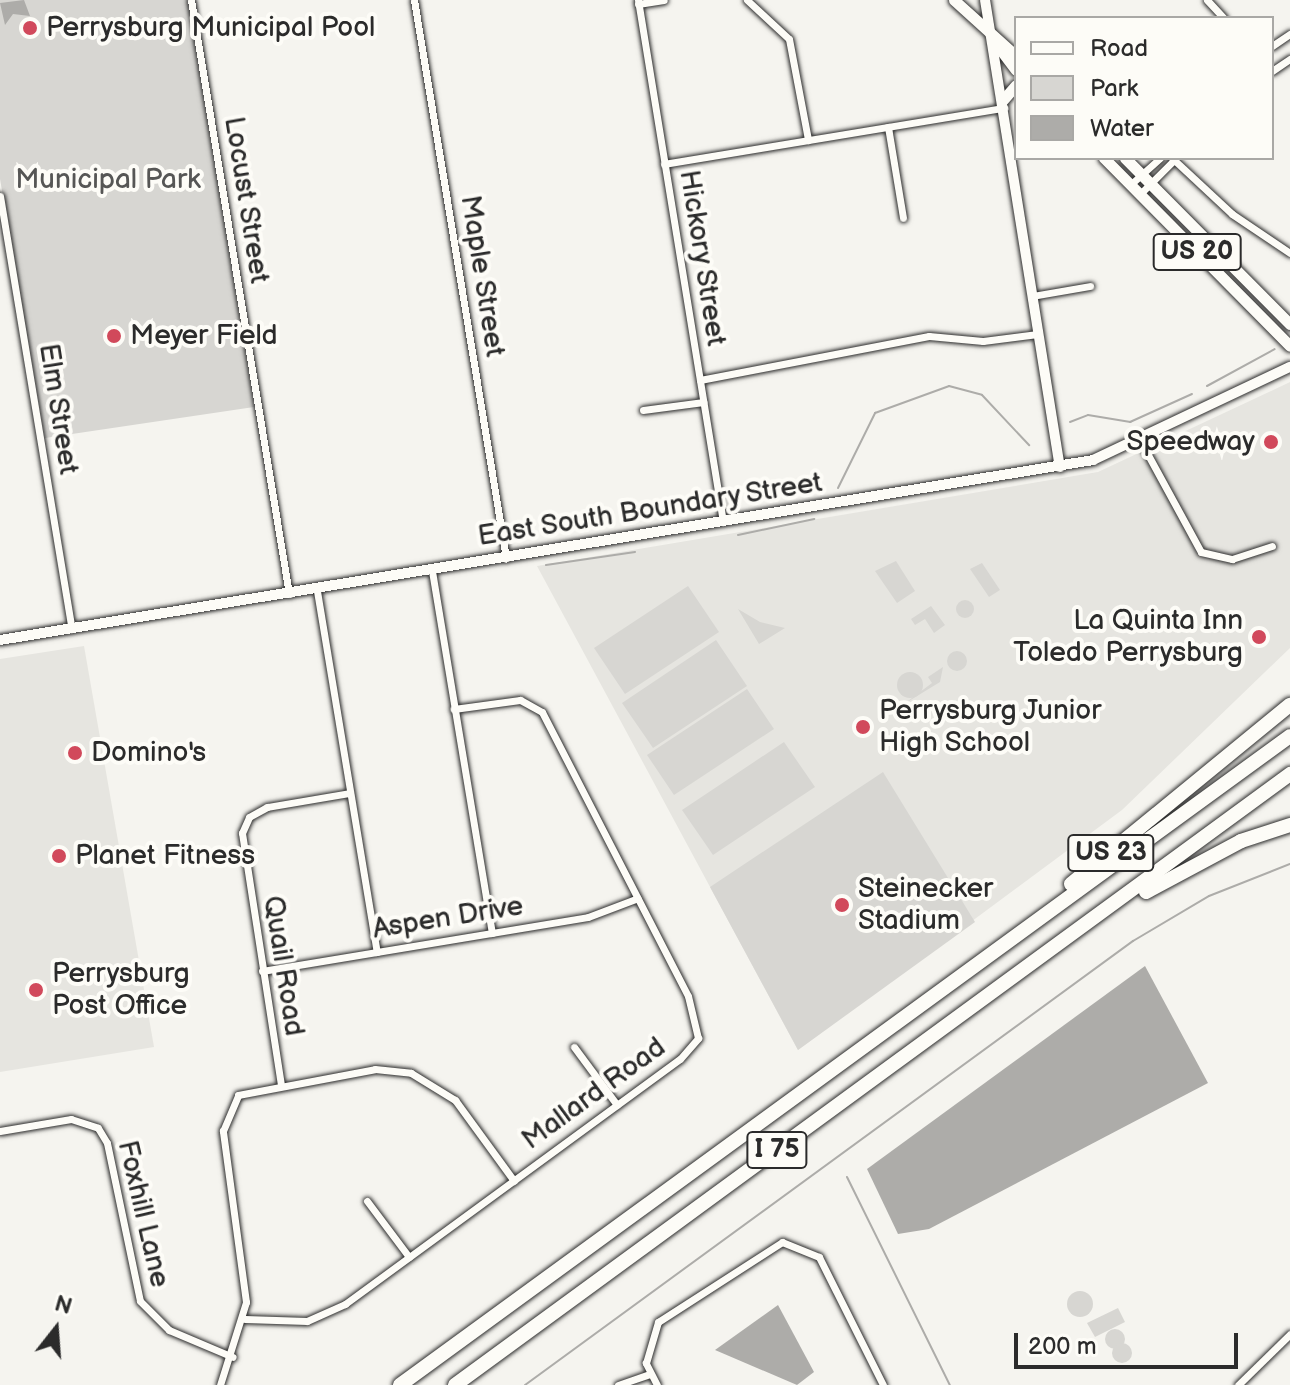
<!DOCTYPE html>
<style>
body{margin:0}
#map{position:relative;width:1290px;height:1385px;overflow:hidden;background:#f5f4ef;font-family:"Balsamiq Sans",sans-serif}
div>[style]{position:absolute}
.built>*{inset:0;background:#e6e5e0}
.green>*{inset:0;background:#d7d6d2}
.round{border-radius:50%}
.water>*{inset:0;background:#adaca9}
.stream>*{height:2px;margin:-1px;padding:0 1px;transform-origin:1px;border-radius:1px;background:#adaca9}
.roads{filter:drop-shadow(0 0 2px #2b2b2b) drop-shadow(0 0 2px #2b2b2b)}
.street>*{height:7px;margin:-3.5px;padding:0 3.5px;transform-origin:3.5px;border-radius:3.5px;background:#fdfcf7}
.secondary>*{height:10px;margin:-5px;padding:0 5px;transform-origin:5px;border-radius:5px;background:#fdfcf7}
.primary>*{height:11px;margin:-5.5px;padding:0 5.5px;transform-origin:5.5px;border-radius:5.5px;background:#fdfcf7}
.highway>*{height:14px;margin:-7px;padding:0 7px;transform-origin:7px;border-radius:7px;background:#fdfcf7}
.dots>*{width:22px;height:22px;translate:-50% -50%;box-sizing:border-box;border:4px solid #fdfcf7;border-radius:50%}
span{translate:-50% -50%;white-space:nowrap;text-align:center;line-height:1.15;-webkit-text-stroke:8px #fdfcf7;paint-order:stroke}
.shield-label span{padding:2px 6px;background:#fdfcf7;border:2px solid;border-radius:6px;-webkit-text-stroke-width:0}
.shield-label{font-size:26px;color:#2b2b2b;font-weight:700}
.poi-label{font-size:28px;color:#2b2b2b}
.left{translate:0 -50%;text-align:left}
.right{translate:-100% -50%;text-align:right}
.park-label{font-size:28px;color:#565655}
.street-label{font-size:28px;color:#2b2b2b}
.legend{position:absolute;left:1014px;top:16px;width:260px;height:144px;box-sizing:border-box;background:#fdfcf7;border:2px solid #a9a8a5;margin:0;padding:10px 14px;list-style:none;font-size:24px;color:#2b2b2b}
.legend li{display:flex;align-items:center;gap:16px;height:40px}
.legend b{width:40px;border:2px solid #a9a8a5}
.north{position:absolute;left:16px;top:1289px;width:80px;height:80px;-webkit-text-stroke:6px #fdfcf7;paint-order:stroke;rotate:17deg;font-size:22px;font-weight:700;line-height:32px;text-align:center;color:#2b2b2b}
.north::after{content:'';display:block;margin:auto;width:28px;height:36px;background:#2b2b2b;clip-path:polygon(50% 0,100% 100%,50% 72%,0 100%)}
.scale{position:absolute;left:1014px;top:1333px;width:224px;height:36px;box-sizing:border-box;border:4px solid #2b2b2b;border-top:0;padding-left:10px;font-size:24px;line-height:28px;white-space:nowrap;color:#2b2b2b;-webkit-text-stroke:6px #fdfcf7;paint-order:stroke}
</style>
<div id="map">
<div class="built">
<i style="clip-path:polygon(1290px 382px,1290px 648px,1122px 810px,798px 1050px,537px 566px,1098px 472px)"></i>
<i style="clip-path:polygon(84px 646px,154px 1047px,0 1072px,0 659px)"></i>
</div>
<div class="green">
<i style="clip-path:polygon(0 0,187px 0,254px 407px,45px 438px,0 179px)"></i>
<i style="clip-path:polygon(896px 561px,915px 591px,897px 603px,875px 571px)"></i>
<i style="clip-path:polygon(982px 563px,1000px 590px,989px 597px,970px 569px)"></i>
<i style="clip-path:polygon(688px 586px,719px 632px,625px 694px,594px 648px)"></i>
<i class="round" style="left:956px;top:600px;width:18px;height:18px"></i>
<i style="clip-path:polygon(931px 606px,945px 625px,934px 633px,925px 619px,915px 625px,911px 619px)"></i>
<i style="clip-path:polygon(738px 609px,760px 622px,785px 628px,759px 644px)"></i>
<i style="clip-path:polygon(716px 640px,747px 686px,653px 748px,622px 703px)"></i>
<i class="round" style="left:947px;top:651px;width:20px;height:20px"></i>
<i style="clip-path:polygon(943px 667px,940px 682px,904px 704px,932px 683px,928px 677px)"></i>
<i class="round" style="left:897px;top:672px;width:26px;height:26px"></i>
<i style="clip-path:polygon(747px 689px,774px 729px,674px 795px,647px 755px)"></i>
<i style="clip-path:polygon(784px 742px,815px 787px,713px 855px,682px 810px)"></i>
<i style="clip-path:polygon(883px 772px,975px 922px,798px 1050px,710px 887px)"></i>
<i class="round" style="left:1067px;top:1291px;width:26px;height:26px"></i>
<i style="clip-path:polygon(1118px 1308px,1125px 1322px,1095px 1337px,1087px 1323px)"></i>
<i class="round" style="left:1105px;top:1329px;width:20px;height:20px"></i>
<i class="round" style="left:1112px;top:1343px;width:20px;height:20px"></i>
</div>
<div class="water">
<i style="clip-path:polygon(24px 0,30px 16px,13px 14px,5px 25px,0 3px)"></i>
<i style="clip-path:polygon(1145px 966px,1208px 1083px,929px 1229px,898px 1234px,867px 1169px)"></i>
<i style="clip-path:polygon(778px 1305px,814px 1372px,797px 1385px,715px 1350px)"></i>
</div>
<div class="stream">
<i style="left:1207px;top:386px;width:77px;rotate:-28.6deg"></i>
<i style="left:1070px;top:422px;width:19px;rotate:-21deg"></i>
<i style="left:1088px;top:415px;width:43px;rotate:9.5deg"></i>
<i style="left:1130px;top:422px;width:68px;rotate:-24.3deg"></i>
<i style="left:838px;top:488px;width:84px;rotate:-63.7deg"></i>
<i style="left:875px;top:413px;width:79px;rotate:-20deg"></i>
<i style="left:949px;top:386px;width:34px;rotate:15deg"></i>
<i style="left:982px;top:395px;width:69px;rotate:46.8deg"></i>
<i style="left:738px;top:535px;width:78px;rotate:-11.9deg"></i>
<i style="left:546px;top:565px;width:90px;rotate:-8.3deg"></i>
<i style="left:847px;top:1177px;width:232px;rotate:63.7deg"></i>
<i style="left:525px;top:1385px;width:753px;rotate:-36.14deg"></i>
<i style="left:1133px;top:941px;width:88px;rotate:-30.6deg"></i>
<i style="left:1209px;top:896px;width:87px;rotate:-21.6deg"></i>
</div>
<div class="roads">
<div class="street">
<i style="left:191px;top:0;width:602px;rotate:80.63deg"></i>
<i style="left:414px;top:0;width:566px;rotate:80.64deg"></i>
<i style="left:638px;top:0;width:529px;rotate:80.75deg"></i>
<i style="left:747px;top:0;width:57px;rotate:42.9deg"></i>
<i style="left:789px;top:39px;width:103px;rotate:79.3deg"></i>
<i style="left:1207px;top:0;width:25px;rotate:47deg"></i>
<i style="left:638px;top:4px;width:26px;rotate:-9deg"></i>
<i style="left:1272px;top:46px;width:22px;rotate:-34deg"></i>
<i style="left:1272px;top:71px;width:22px;rotate:-34deg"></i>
<i style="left:888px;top:127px;width:92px;rotate:80.6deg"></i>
<i style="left:1172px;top:158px;width:82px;rotate:43deg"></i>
<i style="left:1232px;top:214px;width:70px;rotate:33.9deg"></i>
<i style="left:664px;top:164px;width:345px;rotate:-9.4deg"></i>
<i style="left:1130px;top:185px;width:40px;rotate:-42deg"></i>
<i style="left:1140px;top:194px;width:49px;rotate:-45deg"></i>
<i style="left:0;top:196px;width:439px;rotate:80.6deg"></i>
<i style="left:1032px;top:296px;width:59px;rotate:-9.8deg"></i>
<i style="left:700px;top:380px;width:233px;rotate:-10.9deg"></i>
<i style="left:929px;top:336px;width:54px;rotate:5.3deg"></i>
<i style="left:983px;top:341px;width:55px;rotate:-7.3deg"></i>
<i style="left:643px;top:410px;width:61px;rotate:-7.6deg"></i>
<i style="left:1141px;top:442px;width:125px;rotate:61.4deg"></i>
<i style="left:1201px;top:552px;width:32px;rotate:13deg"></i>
<i style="left:1232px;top:559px;width:42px;rotate:-18deg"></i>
<i style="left:432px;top:571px;width:367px;rotate:80.6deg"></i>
<i style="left:317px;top:591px;width:366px;rotate:80.6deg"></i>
<i style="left:262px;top:971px;width:330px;rotate:-9.4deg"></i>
<i style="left:588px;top:917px;width:53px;rotate:-20.8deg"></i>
<i style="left:574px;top:1047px;width:72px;rotate:53.4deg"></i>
<i style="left:281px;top:1085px;width:255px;rotate:-98.8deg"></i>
<i style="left:242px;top:833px;width:17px;rotate:-66deg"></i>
<i style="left:249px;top:817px;width:21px;rotate:-29deg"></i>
<i style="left:267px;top:807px;width:84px;rotate:-9.6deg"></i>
<i style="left:0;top:1131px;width:72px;rotate:-9.6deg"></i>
<i style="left:71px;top:1119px;width:28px;rotate:18deg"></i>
<i style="left:98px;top:1128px;width:17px;rotate:59deg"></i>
<i style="left:107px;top:1143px;width:161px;rotate:78.2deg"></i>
<i style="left:140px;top:1301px;width:41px;rotate:45deg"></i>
<i style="left:169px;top:1330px;width:69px;rotate:22.9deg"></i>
<i style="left:367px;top:1201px;width:70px;rotate:53.1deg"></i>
<i style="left:245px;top:1319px;width:62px;rotate:1.8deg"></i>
<i style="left:307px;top:1321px;width:42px;rotate:-24.1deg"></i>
<i style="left:345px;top:1304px;width:415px;rotate:-36.2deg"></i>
<i style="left:680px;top:1059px;width:28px;rotate:-49deg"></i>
<i style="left:698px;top:1038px;width:43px;rotate:-103.4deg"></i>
<i style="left:688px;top:996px;width:319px;rotate:-117.2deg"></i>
<i style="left:542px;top:712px;width:25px;rotate:-151deg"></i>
<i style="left:520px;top:700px;width:67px;rotate:172.2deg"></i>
<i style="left:220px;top:1385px;width:87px;rotate:-72.6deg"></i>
<i style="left:246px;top:1302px;width:173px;rotate:-97.7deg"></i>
<i style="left:223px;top:1131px;width:39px;rotate:-67deg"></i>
<i style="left:238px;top:1095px;width:139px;rotate:-10.7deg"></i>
<i style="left:375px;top:1069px;width:36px;rotate:6deg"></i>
<i style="left:411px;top:1073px;width:52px;rotate:31.5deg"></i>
<i style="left:455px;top:1100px;width:100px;rotate:53.9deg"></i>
<i style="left:618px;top:1385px;width:34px;rotate:-19deg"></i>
<i style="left:657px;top:1385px;width:25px;rotate:-117deg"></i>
<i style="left:646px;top:1363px;width:43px;rotate:-73.7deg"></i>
<i style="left:658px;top:1322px;width:148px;rotate:-32.8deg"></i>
<i style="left:782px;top:1242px;width:40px;rotate:22deg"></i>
<i style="left:819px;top:1257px;width:143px;rotate:63.4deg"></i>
<i style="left:1238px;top:1385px;width:73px;rotate:-44.4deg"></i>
</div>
<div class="secondary">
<i style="left:985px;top:0;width:473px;rotate:80.9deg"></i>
<i style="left:0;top:640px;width:1108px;rotate:-9.35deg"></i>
<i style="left:1093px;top:460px;width:218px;rotate:-25.3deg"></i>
</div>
<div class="primary">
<i style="left:954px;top:0;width:84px;rotate:42.1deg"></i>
<i style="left:994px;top:41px;width:36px;rotate:53deg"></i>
<i style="left:1002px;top:101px;width:21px;rotate:-49deg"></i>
<i style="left:1104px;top:158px;width:264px;rotate:45.3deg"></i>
<i style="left:1125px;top:158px;width:234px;rotate:45.2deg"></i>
</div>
<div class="highway">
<i style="left:1071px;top:884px;width:283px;rotate:-39.3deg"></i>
<i style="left:1146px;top:892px;width:108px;rotate:-28.2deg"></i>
<i style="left:1241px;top:841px;width:52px;rotate:-18.1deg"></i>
<i style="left:400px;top:1385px;width:1101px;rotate:-36.1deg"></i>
<i style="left:455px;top:1385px;width:1035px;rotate:-36.19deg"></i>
</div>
</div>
<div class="dots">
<i style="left:30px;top:28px;background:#d1495b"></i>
<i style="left:114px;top:336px;background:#d1495b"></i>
<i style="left:1271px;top:442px;background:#d1495b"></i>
<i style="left:1259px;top:637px;background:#d1495b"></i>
<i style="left:863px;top:727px;background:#d1495b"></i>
<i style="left:75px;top:753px;background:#d1495b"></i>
<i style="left:59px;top:856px;background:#d1495b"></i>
<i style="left:842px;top:905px;background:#d1495b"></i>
<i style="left:36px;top:990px;background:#d1495b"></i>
</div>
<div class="shield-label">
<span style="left:1197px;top:252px">US 20</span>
<span style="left:1111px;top:853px">US 23</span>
<span style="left:777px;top:1150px">I 75</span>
</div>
<div class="poi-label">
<span class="left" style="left:46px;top:28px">Perrysburg Municipal Pool</span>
<span class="left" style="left:130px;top:336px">Meyer Field</span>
<span class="right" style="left:1255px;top:442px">Speedway</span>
<span class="right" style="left:1243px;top:637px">La Quinta Inn<br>Toledo Perrysburg</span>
<span class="left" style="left:879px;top:727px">Perrysburg Junior<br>High School</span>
<span class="left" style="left:91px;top:753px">Domino's</span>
<span class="left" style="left:75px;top:856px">Planet Fitness</span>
<span class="left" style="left:858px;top:905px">Steinecker<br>Stadium</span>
<span class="left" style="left:52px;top:990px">Perrysburg<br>Post Office</span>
</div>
<div class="park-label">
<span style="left:108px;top:180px">Municipal Park</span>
</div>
<div class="street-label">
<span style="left:246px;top:200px;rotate:81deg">Locust Street</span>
<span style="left:702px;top:258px;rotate:81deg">Hickory Street</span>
<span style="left:482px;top:276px;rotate:81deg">Maple Street</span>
<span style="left:58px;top:409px;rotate:81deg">Elm Street</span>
<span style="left:650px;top:510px;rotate:-9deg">East South Boundary Street</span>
<span style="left:448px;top:918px;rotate:-9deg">Aspen Drive</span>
<span style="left:283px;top:966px;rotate:81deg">Quail Road</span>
<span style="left:594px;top:1094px;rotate:-36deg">Mallard Road</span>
<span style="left:143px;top:1214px;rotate:77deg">Foxhill Lane</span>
</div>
<ul class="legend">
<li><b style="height:10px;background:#fdfcf7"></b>Road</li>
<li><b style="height:22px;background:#d7d6d2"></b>Park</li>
<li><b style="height:22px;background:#adaca9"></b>Water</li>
</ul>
<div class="north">N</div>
<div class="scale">200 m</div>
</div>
